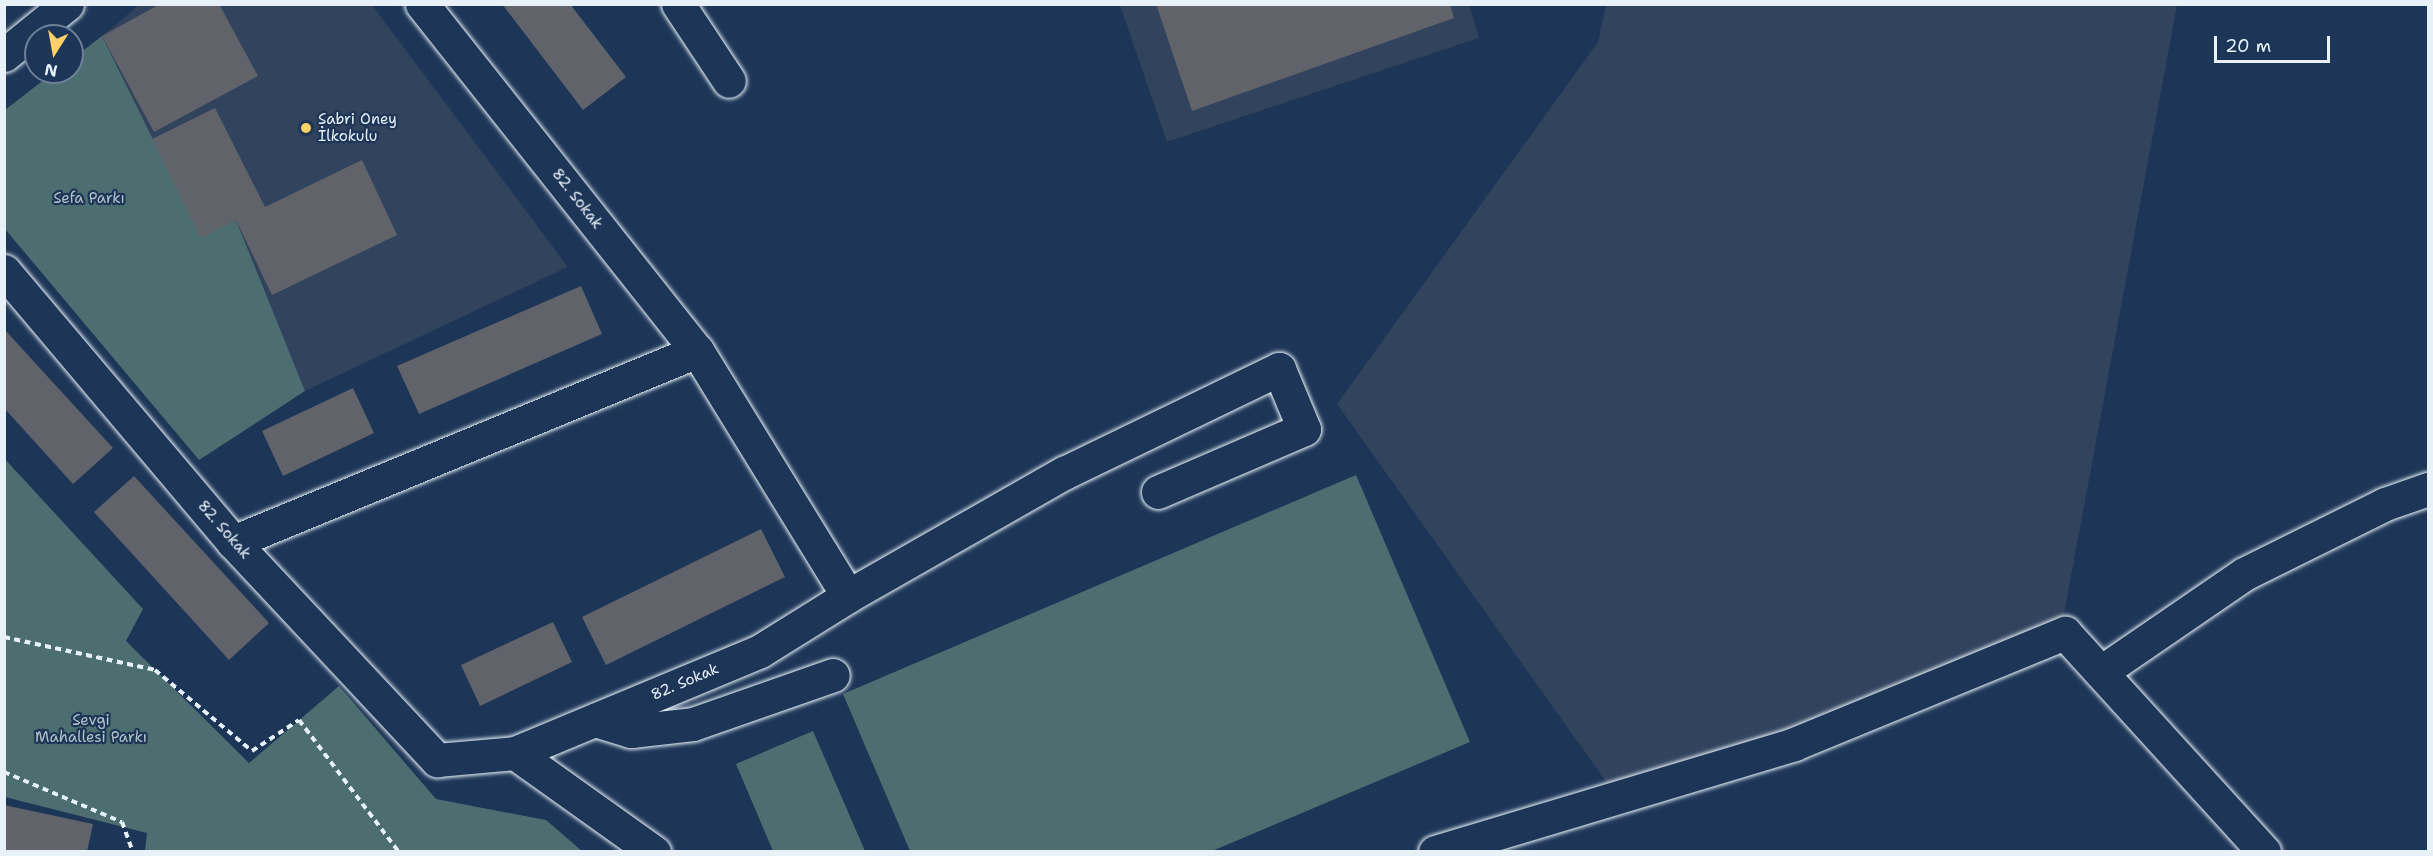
<!DOCTYPE html>
<meta charset="utf-8">
<style>
body{margin:0}
#map{position:relative;width:2433px;height:856px;overflow:hidden;background:#1d3557;font-family:"Shantell Sans",sans-serif}
div>[style]{position:absolute}
.built>*{inset:0;background:#31435d}
.green>*{inset:0;background:#4c6e70}
.building>*{inset:0;background:#61636b}
.path>*{height:4px;margin-top:-2px;transform-origin:0;background:repeating-linear-gradient(90deg,#e8f1f8 0 6px,transparent 0 10.5px)}
.roads{filter:drop-shadow(0 0 2px #e8f1f8) drop-shadow(0 0 2px #e8f1f8)}
.minor>*{height:33px;margin:-16.5px;padding:0 16.5px;transform-origin:16.5px;border-radius:16.5px;background:#1d3557}
.dots>*{width:16px;height:16px;translate:-50% -50%;box-sizing:border-box;border:3px solid #1d3557;border-radius:50%}
span{translate:-50% -50%;white-space:nowrap;text-align:center;line-height:1.15;-webkit-text-stroke:4.5px #1d3557;paint-order:stroke}
.poi-label{font-size:15px;color:#e8f1f8}
.left{translate:0 -50%;text-align:left}
.park-label{font-size:15px;color:#b1c3c8}
.street-label{font-size:15px;color:#e8f1f8}
.frame{position:absolute;inset:0;border:6px solid #e8f1f8;pointer-events:none}
.north{position:absolute;left:24px;top:24px;width:60px;height:60px;box-sizing:border-box;background:#1d3557;border:2px solid #6e8097;border-radius:50%;rotate:191deg;font-size:16px;font-weight:700;line-height:24px;text-align:center;color:#e8f1f8}
.north::after{content:'';display:block;margin:auto;width:21px;height:27px;background:#ffd166;clip-path:polygon(50% 0,100% 100%,50% 72%,0 100%)}
.scale{position:absolute;left:2214px;top:36px;width:116px;height:27px;box-sizing:border-box;border:3px solid #e8f1f8;border-top:0;padding-left:8px;font-size:18px;line-height:21px;white-space:nowrap;color:#e8f1f8;-webkit-text-stroke:4px #1d3557;paint-order:stroke}
</style>
<div id="map">
<div class="built">
<i style="clip-path:polygon(139px 5px,372px 5px,568px 267px,305px 391px,236px 220px,201px 238px,102px 36px)"></i>
<i style="clip-path:polygon(1120px 5px,1469px 5px,1479px 38px,1167px 142px)"></i>
<i style="clip-path:polygon(1606px 5px,2177px 5px,2062px 625px,1627px 811px,1337px 404px,1598px 42px)"></i>
</div>
<div class="green">
<i style="clip-path:polygon(102px 36px,201px 237px,236px 220px,305px 391px,199px 460px,5px 229px,5px 110px,54px 72px,72px 72px,72px 59px)"></i>
<i style="clip-path:polygon(4px 458px,143px 609px,126px 641px,249px 763px,339px 686px,436px 799px,546px 820px,582px 851px,145px 851px,147px 833px,5px 797px)"></i>
<i style="clip-path:polygon(1356px 475px,1470px 742px,1212px 851px,910px 851px,843px 694px)"></i>
<i style="clip-path:polygon(813px 731px,865px 851px,773px 851px,736px 764px)"></i>
</div>
<div class="building">
<i style="clip-path:polygon(160px 4px,219px 4px,258px 76px,154px 132px,102px 36px)"></i>
<i style="clip-path:polygon(502px 4px,570px 4px,626px 77px,583px 110px)"></i>
<i style="clip-path:polygon(1156px 4px,1450px 4px,1454px 18px,1192px 111px)"></i>
<i style="clip-path:polygon(215px 108px,265px 207px,362px 160px,397px 235px,272px 295px,236px 220px,201px 238px,152px 139px)"></i>
<i style="clip-path:polygon(581px 286px,602px 334px,419px 414px,397px 366px)"></i>
<i style="clip-path:polygon(5px 330px,113px 448px,73px 484px,5px 409px)"></i>
<i style="clip-path:polygon(353px 388px,374px 433px,283px 476px,262px 431px)"></i>
<i style="clip-path:polygon(134px 476px,269px 623px,229px 660px,94px 512px)"></i>
<i style="clip-path:polygon(761px 529px,785px 577px,606px 665px,582px 617px)"></i>
<i style="clip-path:polygon(553px 622px,572px 662px,480px 706px,461px 665px)"></i>
<i style="clip-path:polygon(4px 805px,93px 824px,87px 852px,4px 852px)"></i>
</div>
<div class="path">
<i style="left:4px;top:637px;width:155px;rotate:12.3deg"></i>
<i style="left:155px;top:670px;width:126px;rotate:39.9deg"></i>
<i style="left:252px;top:751px;width:56px;rotate:-33.4deg"></i>
<i style="left:299px;top:720px;width:166px;rotate:52.9deg"></i>
<i style="left:4px;top:772px;width:128px;rotate:23deg"></i>
<i style="left:122px;top:822px;width:32px;rotate:70deg"></i>
</div>
<div class="roads">
<div class="minor">
<i style="left:678px;top:4px;width:92px;rotate:56.5deg"></i>
<i style="left:4px;top:55px;width:81px;rotate:-39deg"></i>
<i style="left:4px;top:271px;width:355px;rotate:49.8deg"></i>
<i style="left:233px;top:542px;width:299px;rotate:46.9deg"></i>
<i style="left:437px;top:760px;width:78px;rotate:-5.1deg"></i>
<i style="left:515px;top:753px;width:265px;rotate:-22.6deg"></i>
<i style="left:760px;top:651px;width:104px;rotate:-32deg"></i>
<i style="left:848px;top:596px;width:288px;rotate:-121.6deg"></i>
<i style="left:697px;top:351px;width:443px;rotate:-128.4deg"></i>
<i style="left:233px;top:542px;width:502px;rotate:-22.37deg"></i>
<i style="left:848px;top:596px;width:249px;rotate:-29.7deg"></i>
<i style="left:1064px;top:473px;width:239px;rotate:-25.8deg"></i>
<i style="left:1279px;top:369px;width:65px;rotate:67.4deg"></i>
<i style="left:1304px;top:429px;width:159px;rotate:156.7deg"></i>
<i style="left:2101px;top:672px;width:173px;rotate:-34.4deg"></i>
<i style="left:2244px;top:574px;width:157px;rotate:-26.4deg"></i>
<i style="left:2385px;top:504px;width:46px;rotate:-19.2deg"></i>
<i style="left:595px;top:720px;width:38px;rotate:17deg"></i>
<i style="left:631px;top:731px;width:62px;rotate:-6.4deg"></i>
<i style="left:693px;top:724px;width:148px;rotate:-19.3deg"></i>
<i style="left:515px;top:753px;width:171px;rotate:35.5deg"></i>
<i style="left:1435px;top:852px;width:375px;rotate:-16.7deg"></i>
<i style="left:1794px;top:744px;width:293px;rotate:-22.3deg"></i>
<i style="left:2065px;top:633px;width:296px;rotate:47.7deg"></i>
</div>
</div>
<div class="dots">
<i style="left:306px;top:128px;background:#ffd166"></i>
</div>
<div class="poi-label">
<span class="left" style="left:318px;top:128px">Sabri Oney<br>İlkokulu</span>
</div>
<div class="park-label">
<span style="left:89px;top:199px">Sefa Parkı</span>
<span style="left:91px;top:729px">Sevgi<br>Mahallesi Parkı</span>
</div>
<div class="street-label">
<span style="left:577px;top:199px;rotate:52deg">82. Sokak</span>
<span style="left:224px;top:530px;rotate:49deg">82. Sokak</span>
<span style="left:685px;top:682px;rotate:-23deg">82. Sokak</span>
</div>
<div class="frame"></div>
<div class="north">N</div>
<div class="scale">20 m</div>
</div>
